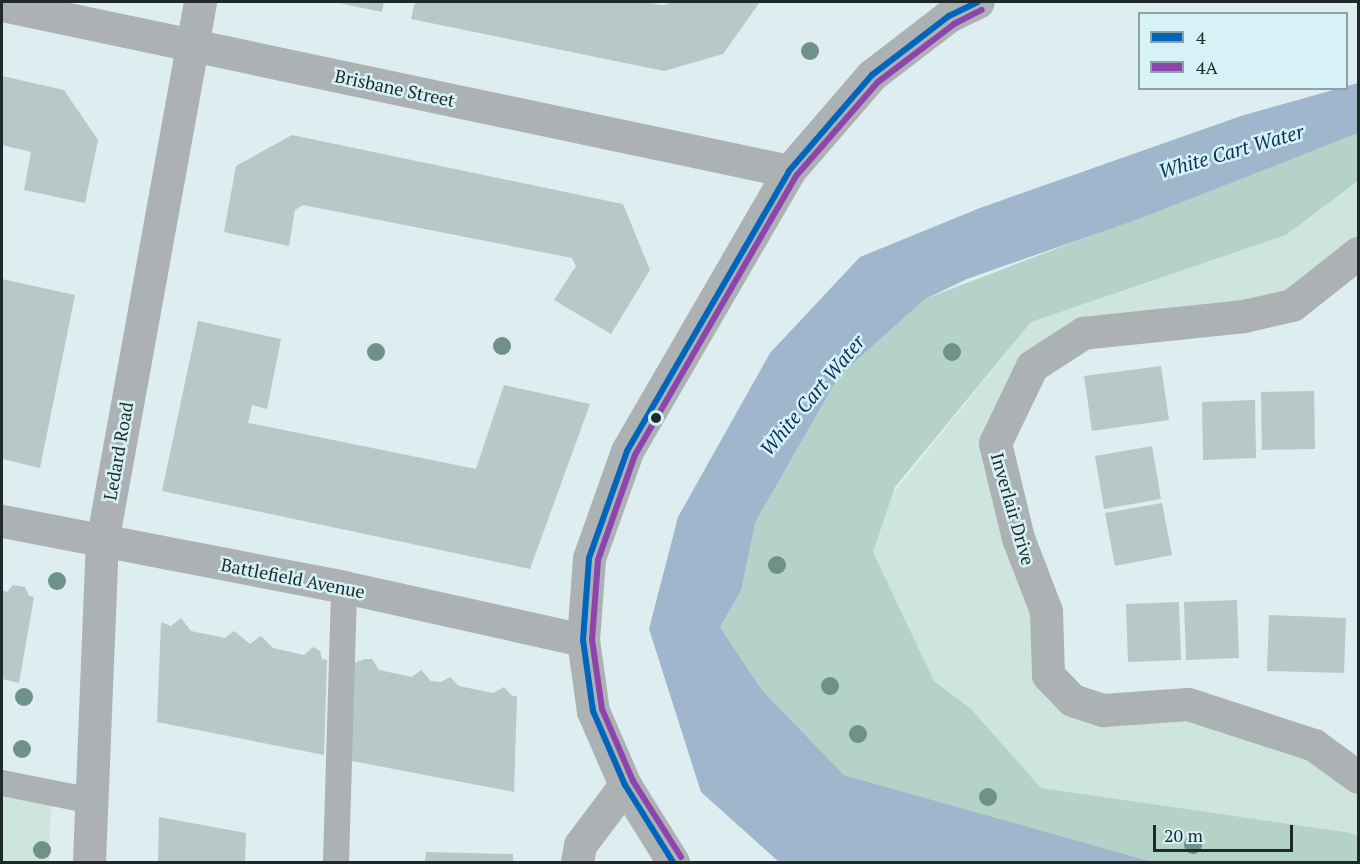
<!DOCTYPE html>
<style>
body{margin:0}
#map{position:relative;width:1360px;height:864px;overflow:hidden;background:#deedef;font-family:"PT Serif",serif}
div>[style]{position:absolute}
.green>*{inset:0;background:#cee5dd}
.forest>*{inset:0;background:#b4d2c7}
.water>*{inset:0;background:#9fb6cc}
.building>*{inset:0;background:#b7c8c7}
.service>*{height:26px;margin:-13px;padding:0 13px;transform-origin:13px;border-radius:13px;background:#acb1b3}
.minor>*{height:33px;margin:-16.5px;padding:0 16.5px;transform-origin:16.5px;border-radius:16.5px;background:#acb1b3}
.tertiary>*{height:33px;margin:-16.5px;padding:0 16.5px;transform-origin:16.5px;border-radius:16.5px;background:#acb1b3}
.bus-1>*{height:6px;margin:-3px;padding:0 3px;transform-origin:3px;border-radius:3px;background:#0065bd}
.bus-2>*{height:6px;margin:-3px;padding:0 3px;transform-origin:3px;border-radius:3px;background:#8e44ad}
.trees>*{width:18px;height:18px;margin:-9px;border-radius:50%;background:#6e9287}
.dots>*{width:16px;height:16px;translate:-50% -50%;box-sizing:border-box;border:3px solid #d7f2f6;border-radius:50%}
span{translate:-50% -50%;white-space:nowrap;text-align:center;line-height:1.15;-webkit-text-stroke:5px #d7f2f6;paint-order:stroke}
.street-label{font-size:18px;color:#1e292a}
.water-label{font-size:20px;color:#07325a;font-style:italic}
.frame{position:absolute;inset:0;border:3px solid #1e292a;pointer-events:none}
.legend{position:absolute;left:1138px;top:12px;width:210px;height:78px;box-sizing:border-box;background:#d7f2f6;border:2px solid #8da2a4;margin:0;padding:8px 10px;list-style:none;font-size:18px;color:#1e292a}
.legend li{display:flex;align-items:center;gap:12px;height:30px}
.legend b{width:30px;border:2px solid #8da2a4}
.scale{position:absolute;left:1153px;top:825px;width:140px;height:27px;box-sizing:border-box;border:3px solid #1e292a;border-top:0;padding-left:8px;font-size:18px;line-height:21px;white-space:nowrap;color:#1e292a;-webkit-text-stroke:4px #d7f2f6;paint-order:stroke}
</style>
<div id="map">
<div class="green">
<i style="clip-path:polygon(1358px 181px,1358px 253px,1292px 305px,1155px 327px,1032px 366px,995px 443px,1072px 700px,1188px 704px,1358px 777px,1358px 836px,1041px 788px,971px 709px,934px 681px,873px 552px,892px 495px,1031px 322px,1286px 235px)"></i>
<i style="clip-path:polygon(2px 792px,51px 802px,49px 862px,2px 862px)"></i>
</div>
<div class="forest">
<i style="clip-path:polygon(1358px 133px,1358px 181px,1286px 235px,1031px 322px,895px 487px,873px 552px,934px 681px,971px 709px,1041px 788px,1351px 833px,1358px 836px,1358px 862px,1149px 862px,844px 775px,762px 690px,720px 627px,755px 523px,839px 376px,925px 299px)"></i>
</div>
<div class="water">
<i style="clip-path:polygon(1358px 83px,1358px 133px,1141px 218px,967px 279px,925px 299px,839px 376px,755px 523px,741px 590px,720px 627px,762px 690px,844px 775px,1152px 862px,779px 862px,701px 792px,649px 629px,678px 517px,770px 353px,860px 257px,980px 208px,1241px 116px)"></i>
</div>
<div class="building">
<i style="clip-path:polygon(334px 2px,384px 2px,382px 12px)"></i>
<i style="clip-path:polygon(415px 2px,644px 2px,662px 5px,675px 2px,760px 2px,723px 54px,664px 71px,411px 19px)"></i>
<i style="clip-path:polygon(2px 76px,64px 90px,98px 140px,85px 203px,24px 190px,31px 152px,2px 145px)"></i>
<i style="clip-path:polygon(292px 135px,623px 204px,650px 270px,611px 334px,554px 300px,576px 266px,572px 258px,303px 205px,295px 210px,289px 246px,224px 232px,236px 166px)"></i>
<i style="clip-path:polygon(2px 279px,75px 295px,40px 468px,2px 459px)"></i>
<i style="clip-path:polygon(198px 321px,281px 339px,267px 409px,252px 405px,248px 423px,259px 425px,476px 469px,504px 385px,590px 404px,530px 569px,162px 491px)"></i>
<i style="clip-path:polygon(1161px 366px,1169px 420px,1092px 431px,1084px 376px)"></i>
<i style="clip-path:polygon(1314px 391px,1315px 449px,1262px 450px,1261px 392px)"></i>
<i style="clip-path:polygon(1255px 400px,1256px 458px,1203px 460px,1202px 402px)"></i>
<i style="clip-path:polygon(1152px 446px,1161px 499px,1104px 509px,1095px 456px)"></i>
<i style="clip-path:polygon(1162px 503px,1172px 555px,1115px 566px,1105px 513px)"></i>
<i style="clip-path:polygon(13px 585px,25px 587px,29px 596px,34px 597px,19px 683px,2px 679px,2px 590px,7px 592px)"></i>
<i style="clip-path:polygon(1237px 600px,1239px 658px,1186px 660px,1184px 602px)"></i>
<i style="clip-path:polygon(1179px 602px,1181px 660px,1128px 662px,1126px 604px)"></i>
<i style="clip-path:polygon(1269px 615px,1346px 618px,1344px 673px,1267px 671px)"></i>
<i style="clip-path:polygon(181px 618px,191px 631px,225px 638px,234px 631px,250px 644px,261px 636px,273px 648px,304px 655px,313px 647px,320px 651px,322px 659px,327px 660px,324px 755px,157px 722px,161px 622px,171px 626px)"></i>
<i style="clip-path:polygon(365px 659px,372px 659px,379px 670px,412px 677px,421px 670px,431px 681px,441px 682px,450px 677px,459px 686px,493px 693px,504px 687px,512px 696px,517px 696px,514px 792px,347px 760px,351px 664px)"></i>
<i style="clip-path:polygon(159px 817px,246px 833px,245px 862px,158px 862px)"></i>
<i style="clip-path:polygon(426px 852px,513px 854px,513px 862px,425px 862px)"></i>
</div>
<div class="service">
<i style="left:2px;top:783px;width:92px;rotate:11.3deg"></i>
<i style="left:336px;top:862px;width:275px;rotate:-88.3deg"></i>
</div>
<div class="minor">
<i style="left:2px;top:5px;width:804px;rotate:11.91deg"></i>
<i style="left:1358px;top:253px;width:84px;rotate:141.8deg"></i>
<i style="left:1292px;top:305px;width:49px;rotate:167.1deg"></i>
<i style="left:1244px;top:316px;width:162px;rotate:174deg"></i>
<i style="left:1083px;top:333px;width:61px;rotate:147.1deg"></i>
<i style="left:1032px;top:366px;width:85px;rotate:115.7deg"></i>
<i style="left:995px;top:443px;width:98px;rotate:76.4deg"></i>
<i style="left:1018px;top:538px;width:78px;rotate:69deg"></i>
<i style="left:1046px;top:611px;width:64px;rotate:88.2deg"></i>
<i style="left:1048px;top:675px;width:35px;rotate:46deg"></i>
<i style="left:1072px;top:700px;width:33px;rotate:18deg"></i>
<i style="left:1103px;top:710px;width:85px;rotate:-4deg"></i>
<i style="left:1188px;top:704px;width:133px;rotate:18deg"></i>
<i style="left:1314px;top:745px;width:54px;rotate:36deg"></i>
<i style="left:2px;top:521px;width:348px;rotate:10.9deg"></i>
<i style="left:344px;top:587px;width:245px;rotate:12.5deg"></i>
<i style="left:577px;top:862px;width:17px;rotate:-80deg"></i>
<i style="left:580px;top:845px;width:75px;rotate:-53.1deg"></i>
<i style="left:673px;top:862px;width:91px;rotate:-121.9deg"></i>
<i style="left:625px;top:785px;width:81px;rotate:-113.4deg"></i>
<i style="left:593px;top:711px;width:72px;rotate:-98deg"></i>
<i style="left:583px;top:640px;width:82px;rotate:-85.8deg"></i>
<i style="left:589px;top:558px;width:114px;rotate:-70.4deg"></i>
<i style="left:627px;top:451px;width:323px;rotate:-59.9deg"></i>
<i style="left:789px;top:171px;width:127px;rotate:-49.2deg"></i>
<i style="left:872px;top:75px;width:97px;rotate:-37.5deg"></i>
<i style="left:949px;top:16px;width:32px;rotate:-26deg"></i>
</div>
<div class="tertiary">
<i style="left:89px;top:862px;width:320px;rotate:-87.7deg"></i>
<i style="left:102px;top:542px;width:549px;rotate:-79.71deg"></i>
</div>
<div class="bus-1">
<i style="left:673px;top:862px;width:91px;rotate:-121.9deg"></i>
<i style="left:625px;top:785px;width:81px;rotate:-113.4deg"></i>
<i style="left:593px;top:711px;width:72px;rotate:-98deg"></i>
<i style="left:583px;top:640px;width:82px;rotate:-85.8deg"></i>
<i style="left:589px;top:558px;width:114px;rotate:-70.4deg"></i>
<i style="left:627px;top:451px;width:323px;rotate:-59.9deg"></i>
<i style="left:789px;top:171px;width:127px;rotate:-49.2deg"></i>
<i style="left:872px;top:75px;width:97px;rotate:-37.5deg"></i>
<i style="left:949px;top:16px;width:32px;rotate:-26deg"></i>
</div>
<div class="bus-2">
<i style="left:681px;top:857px;width:90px;rotate:-122.3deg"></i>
<i style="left:633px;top:781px;width:78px;rotate:-113.3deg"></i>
<i style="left:602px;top:709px;width:70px;rotate:-98.2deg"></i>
<i style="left:592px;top:640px;width:80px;rotate:-85.7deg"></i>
<i style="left:598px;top:560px;width:111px;rotate:-70.6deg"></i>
<i style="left:635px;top:455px;width:322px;rotate:-60deg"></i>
<i style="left:796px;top:176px;width:125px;rotate:-48.9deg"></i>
<i style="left:878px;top:82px;width:96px;rotate:-37.3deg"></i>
<i style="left:954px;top:24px;width:31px;rotate:-27deg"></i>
</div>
<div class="trees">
<i style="left:810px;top:51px"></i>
<i style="left:502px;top:346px"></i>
<i style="left:376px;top:352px"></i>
<i style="left:952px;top:352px"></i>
<i style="left:777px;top:565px"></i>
<i style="left:57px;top:581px"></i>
<i style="left:830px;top:686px"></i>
<i style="left:24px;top:697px"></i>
<i style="left:858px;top:734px"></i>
<i style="left:22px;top:749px"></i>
<i style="left:988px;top:797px"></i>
<i style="left:1193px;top:845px"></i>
<i style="left:42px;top:850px"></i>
</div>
<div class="dots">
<i style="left:656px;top:418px;background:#1e292a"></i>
</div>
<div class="street-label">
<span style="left:395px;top:88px;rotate:12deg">Brisbane Street</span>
<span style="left:118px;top:451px;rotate:-80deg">Ledard Road</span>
<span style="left:1013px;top:509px;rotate:74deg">Inverlair Drive</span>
<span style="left:293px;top:578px;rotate:11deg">Battlefield Avenue</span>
</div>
<div class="water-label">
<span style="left:1231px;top:151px;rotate:-16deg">White Cart Water</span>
<span style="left:812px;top:395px;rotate:-50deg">White Cart Water</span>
</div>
<div class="frame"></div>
<ul class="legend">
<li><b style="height:8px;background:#0065bd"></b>4</li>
<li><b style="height:8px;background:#8e44ad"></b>4A</li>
</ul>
<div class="scale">20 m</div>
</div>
